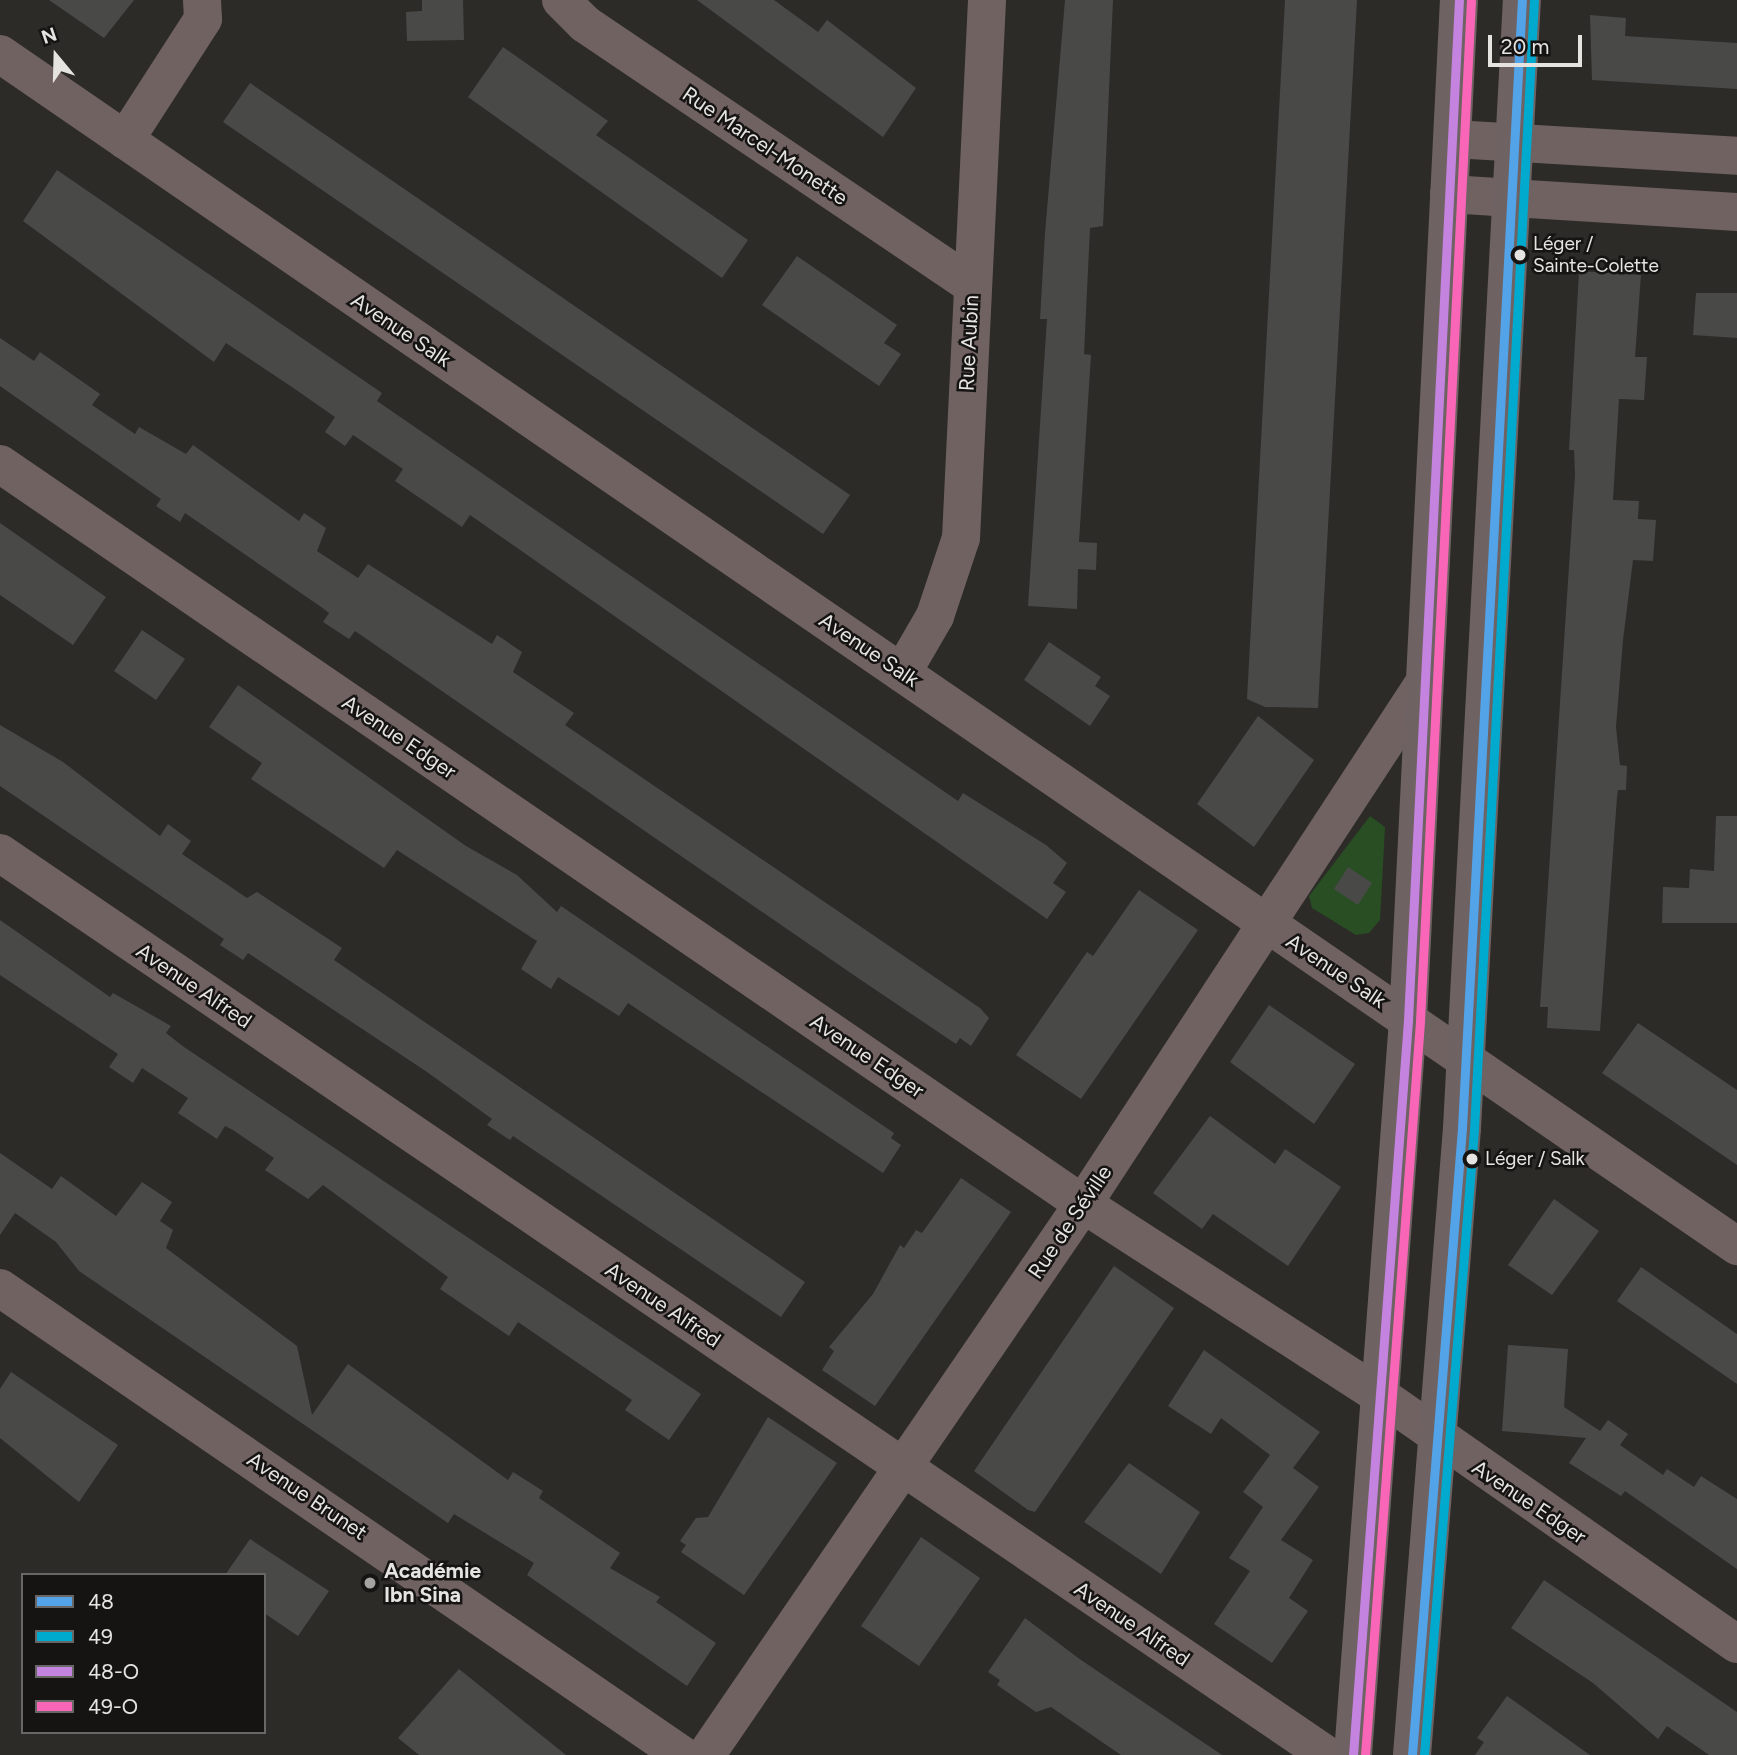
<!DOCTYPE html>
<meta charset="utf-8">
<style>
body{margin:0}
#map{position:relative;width:1737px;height:1755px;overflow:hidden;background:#2c2b28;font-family:Figtree,sans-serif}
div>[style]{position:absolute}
.green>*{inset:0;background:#294e23}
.building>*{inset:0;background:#494948}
.minor>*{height:38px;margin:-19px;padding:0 19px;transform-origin:19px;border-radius:19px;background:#716262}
.major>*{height:38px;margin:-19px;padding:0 19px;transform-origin:19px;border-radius:19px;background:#6e6262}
.bus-1>*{height:9px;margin:-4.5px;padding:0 4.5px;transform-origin:4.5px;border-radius:4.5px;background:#53a3e8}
.bus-2>*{height:9px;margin:-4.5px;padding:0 4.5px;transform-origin:4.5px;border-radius:4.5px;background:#00a9ce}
.bus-3>*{height:9px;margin:-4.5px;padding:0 4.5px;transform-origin:4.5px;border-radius:4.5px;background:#c483df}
.bus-4>*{height:9px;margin:-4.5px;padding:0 4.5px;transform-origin:4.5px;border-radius:4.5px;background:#fa66b7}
.dots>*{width:19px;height:19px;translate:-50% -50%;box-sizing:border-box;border:4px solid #151412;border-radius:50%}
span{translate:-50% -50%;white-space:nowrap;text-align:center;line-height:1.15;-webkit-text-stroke:5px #151412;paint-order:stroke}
.bus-label{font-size:19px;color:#e5e4e1}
.left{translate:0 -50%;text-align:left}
.street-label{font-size:21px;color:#e5e4e1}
.poi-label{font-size:21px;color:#e5e4e1;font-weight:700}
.legend{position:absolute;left:21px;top:1573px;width:245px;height:161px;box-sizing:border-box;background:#151412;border:2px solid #686765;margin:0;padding:9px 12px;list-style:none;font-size:21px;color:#e5e4e1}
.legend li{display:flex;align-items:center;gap:14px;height:35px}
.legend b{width:35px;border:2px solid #686765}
.north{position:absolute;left:21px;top:21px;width:70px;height:70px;-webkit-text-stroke:5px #151412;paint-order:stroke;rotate:341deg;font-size:19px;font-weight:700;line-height:28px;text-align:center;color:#e5e4e1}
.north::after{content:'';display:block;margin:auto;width:24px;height:32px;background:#e5e4e1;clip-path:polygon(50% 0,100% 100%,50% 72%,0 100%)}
.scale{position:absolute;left:1488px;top:35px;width:94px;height:32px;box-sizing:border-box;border:4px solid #e5e4e1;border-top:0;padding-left:9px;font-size:21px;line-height:24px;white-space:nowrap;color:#e5e4e1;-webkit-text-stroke:5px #151412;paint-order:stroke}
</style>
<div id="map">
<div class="green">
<i style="clip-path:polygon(1370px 816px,1385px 827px,1380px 920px,1369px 933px,1356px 935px,1312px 908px,1309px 896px)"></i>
</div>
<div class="building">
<i style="clip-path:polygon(49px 0,134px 0,104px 38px)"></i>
<i style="clip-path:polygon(422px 0,463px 0,464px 40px,407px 41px,406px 12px,422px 11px)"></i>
<i style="clip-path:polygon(697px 0,774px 0,818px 32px,827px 20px,916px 88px,883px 137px)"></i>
<i style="clip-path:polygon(1065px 0,1113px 0,1103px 226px,1090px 228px,1084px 354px,1091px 355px,1079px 542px,1097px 543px,1096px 570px,1078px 569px,1077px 609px,1028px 606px,1047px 319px,1040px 319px,1045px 233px)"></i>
<i style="clip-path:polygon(1285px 0,1357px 0,1318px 708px,1265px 707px,1247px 699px)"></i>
<i style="clip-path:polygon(1590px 15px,1626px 18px,1625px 36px,1737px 43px,1737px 89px,1592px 80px)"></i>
<i style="clip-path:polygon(503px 47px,608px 121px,596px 135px,748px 240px,722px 278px,468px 97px)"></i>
<i style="clip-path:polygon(250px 83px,850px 495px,823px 534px,223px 122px)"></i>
<i style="clip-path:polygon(57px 170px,382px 393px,377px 401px,958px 801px,963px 793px,1046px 845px,1067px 863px,1053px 883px,1066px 892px,1047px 919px,470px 515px,462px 527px,395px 481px,403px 469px,353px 435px,345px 446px,325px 432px,335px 417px,292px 387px,226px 343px,214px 362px,23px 221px)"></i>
<i style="clip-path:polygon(797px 256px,897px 325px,884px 343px,901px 354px,879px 386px,762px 305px)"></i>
<i style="clip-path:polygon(1579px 271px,1641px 275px,1635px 357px,1647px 357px,1644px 400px,1619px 399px,1613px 500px,1639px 501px,1638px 519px,1656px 520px,1653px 561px,1633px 560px,1623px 640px,1616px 727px,1620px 765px,1627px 766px,1626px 790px,1618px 790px,1617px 797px,1600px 1031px,1547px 1028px,1548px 1007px,1540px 1007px,1575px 475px,1574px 450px,1569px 450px)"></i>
<i style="clip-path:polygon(1696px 293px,1737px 293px,1737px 338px,1693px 335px)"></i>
<i style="clip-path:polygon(0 338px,34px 361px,40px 352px,100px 394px,92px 405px,135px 434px,139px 427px,186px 454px,193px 445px,299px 521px,304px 513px,326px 528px,317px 551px,358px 578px,368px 564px,492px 644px,497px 635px,522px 652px,513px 672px,574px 713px,565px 725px,980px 1008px,989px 1018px,971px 1046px,960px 1038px,956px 1044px,858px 978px,355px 631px,349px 639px,323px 622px,329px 613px,324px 609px,185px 513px,180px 522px,156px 506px,161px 499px,0 386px)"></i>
<i style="clip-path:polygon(0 523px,106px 597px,73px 645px,0 595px)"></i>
<i style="clip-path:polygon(142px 630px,185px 659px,156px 700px,114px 671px)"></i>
<i style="clip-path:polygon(1049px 642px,1101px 677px,1095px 686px,1110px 696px,1090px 726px,1024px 680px)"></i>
<i style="clip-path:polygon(238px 685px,466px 846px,517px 875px,557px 912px,561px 906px,894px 1133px,891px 1138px,901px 1145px,883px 1173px,628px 1003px,619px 1016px,558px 977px,551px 989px,521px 969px,537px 941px,397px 850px,384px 868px,251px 779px,262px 763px,209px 727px)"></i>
<i style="clip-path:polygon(1258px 716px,1314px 760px,1254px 847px,1197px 804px)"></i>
<i style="clip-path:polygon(0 725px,63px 762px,160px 836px,168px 824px,191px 841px,182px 854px,247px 898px,257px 892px,342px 948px,334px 960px,805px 1282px,781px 1317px,513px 1136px,510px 1140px,487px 1125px,492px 1119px,427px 1072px,248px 953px,243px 960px,220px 945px,224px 939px,0 786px)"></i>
<i style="clip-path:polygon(1716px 816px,1737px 816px,1737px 923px,1662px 923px,1663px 887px,1689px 888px,1690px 869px,1714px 871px)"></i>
<i style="clip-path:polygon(1348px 867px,1372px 883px,1358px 905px,1334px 889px)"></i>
<i style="clip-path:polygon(1139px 890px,1198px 930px,1081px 1099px,1016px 1055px,1087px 952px,1093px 956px)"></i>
<i style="clip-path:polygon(0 920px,110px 997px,113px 993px,171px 1026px,166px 1033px,184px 1047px,701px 1394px,669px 1440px,625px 1410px,632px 1400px,518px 1322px,509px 1336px,440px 1289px,448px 1277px,323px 1185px,308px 1199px,265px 1170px,274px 1158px,233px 1130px,225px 1126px,217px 1139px,178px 1113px,188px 1098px,142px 1068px,133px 1083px,109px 1067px,118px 1054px,0 975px)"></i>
<i style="clip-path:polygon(1269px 1005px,1355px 1064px,1314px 1124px,1230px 1062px)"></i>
<i style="clip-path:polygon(1638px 1023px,1737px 1090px,1737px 1165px,1602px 1073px)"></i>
<i style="clip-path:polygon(1210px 1116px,1275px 1164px,1285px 1149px,1341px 1187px,1288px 1266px,1213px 1214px,1202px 1229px,1153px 1193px)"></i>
<i style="clip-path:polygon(0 1153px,52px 1189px,61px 1176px,116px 1216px,142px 1182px,172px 1202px,160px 1221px,173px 1230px,166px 1248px,297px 1346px,312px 1415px,348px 1364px,508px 1480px,513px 1472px,543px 1491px,539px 1498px,620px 1553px,610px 1568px,660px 1597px,656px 1602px,716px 1643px,687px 1686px,527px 1575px,534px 1563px,454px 1514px,448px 1523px,79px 1271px,56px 1242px,15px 1213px,0 1235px)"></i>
<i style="clip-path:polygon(961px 1178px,1011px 1212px,875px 1406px,822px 1370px,834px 1351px,829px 1347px,873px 1294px,900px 1245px,904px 1248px,916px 1230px,922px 1233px)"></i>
<i style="clip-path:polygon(1554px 1199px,1599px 1231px,1552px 1295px,1508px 1265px)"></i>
<i style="clip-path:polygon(1114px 1266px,1174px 1308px,1035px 1512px,1028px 1510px,974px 1471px)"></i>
<i style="clip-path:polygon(1641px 1267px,1737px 1334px,1737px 1384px,1617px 1301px)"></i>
<i style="clip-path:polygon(1508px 1345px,1568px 1349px,1564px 1407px,1600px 1431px,1608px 1420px,1628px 1434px,1620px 1445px,1663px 1475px,1667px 1469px,1694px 1487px,1701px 1476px,1737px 1499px,1737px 1569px,1625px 1491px,1621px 1496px,1569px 1463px,1586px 1438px,1502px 1431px)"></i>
<i style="clip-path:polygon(1204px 1350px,1320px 1432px,1293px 1468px,1319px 1487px,1281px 1540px,1313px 1560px,1289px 1598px,1308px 1611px,1272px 1663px,1214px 1624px,1250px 1571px,1229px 1558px,1263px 1507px,1243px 1492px,1270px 1455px,1221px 1418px,1211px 1434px,1168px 1406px)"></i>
<i style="clip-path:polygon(11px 1372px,118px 1445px,79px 1502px,0 1438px,0 1389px)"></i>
<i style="clip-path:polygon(768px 1417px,837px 1463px,744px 1595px,681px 1552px,686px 1545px,680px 1541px,696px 1518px,708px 1517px)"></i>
<i style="clip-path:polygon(1129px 1463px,1200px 1512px,1161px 1574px,1084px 1522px)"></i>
<i style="clip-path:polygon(921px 1537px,980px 1578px,919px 1666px,861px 1626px)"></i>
<i style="clip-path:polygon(250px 1539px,329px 1591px,298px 1636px,264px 1613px,264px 1575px,225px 1575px)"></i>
<i style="clip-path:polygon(1544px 1580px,1737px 1712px,1737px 1755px,1709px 1755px,1667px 1726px,1658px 1739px,1593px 1683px,1511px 1628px)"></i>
<i style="clip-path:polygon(1025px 1618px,1081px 1660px,1222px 1755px,1121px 1755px,1051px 1707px,1036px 1712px,997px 1685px,1000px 1680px,988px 1672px)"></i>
<i style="clip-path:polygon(459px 1669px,566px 1755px,419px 1755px,398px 1738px)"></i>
<i style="clip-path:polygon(1507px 1696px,1590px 1755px,1475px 1755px,1484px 1742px,1477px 1738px)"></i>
</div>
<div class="minor">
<i style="left:561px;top:0;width:34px;rotate:45deg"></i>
<i style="left:585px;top:24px;width:468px;rotate:34deg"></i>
<i style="left:0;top:54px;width:2107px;rotate:34.46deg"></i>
<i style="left:1453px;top:139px;width:285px;rotate:3.4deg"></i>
<i style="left:125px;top:140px;width:144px;rotate:-57.2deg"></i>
<i style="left:203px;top:19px;width:19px;rotate:-93deg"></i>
<i style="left:1449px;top:194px;width:289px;rotate:3.6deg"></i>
<i style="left:0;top:464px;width:1312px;rotate:34.34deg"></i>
<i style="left:1083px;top:1204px;width:358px;rotate:32.8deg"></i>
<i style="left:1384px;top:1398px;width:430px;rotate:34.9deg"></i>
<i style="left:902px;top:673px;width:66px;rotate:-59.9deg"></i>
<i style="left:935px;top:616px;width:82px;rotate:-71.6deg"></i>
<i style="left:961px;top:538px;width:539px;rotate:-87.23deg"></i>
<i style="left:0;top:853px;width:1605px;rotate:34.21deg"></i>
<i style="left:0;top:1288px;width:827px;rotate:34.4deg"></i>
<i style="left:706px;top:1755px;width:668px;rotate:-55.62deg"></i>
<i style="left:1083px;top:1204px;width:623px;rotate:-56.79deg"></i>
</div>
<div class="major">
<i style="left:1353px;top:1755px;width:737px;rotate:-85.72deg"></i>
<i style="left:1408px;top:1020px;width:1021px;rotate:-87.14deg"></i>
<i style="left:1412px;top:1755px;width:629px;rotate:-85.44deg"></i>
<i style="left:1462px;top:1128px;width:1130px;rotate:-86.96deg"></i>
</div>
<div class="bus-1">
<i style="left:1412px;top:1755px;width:629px;rotate:-85.44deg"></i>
<i style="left:1462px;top:1128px;width:1130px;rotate:-86.96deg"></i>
</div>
<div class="bus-2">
<i style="left:1424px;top:1755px;width:628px;rotate:-85.43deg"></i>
<i style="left:1474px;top:1129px;width:1130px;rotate:-86.96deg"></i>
</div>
<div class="bus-3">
<i style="left:1353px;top:1755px;width:737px;rotate:-85.72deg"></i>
<i style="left:1408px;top:1020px;width:1021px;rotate:-87.14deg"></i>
</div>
<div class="bus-4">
<i style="left:1365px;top:1755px;width:736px;rotate:-85.71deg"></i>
<i style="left:1420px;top:1021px;width:1021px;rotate:-87.14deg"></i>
</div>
<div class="dots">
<i style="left:1520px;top:255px;background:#e5e4e1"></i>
<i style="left:1472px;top:1159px;background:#e5e4e1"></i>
<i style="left:370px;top:1583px;background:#a4a3a0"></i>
</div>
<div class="bus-label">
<span class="left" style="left:1533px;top:255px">Léger /<br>Sainte-Colette</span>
<span class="left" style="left:1485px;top:1159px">Léger / Salk</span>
</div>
<div class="street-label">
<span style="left:765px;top:146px;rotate:34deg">Rue Marcel-Monette</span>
<span style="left:401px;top:330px;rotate:34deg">Avenue Salk</span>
<span style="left:969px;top:343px;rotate:-87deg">Rue Aubin</span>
<span style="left:869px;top:650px;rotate:34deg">Avenue Salk</span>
<span style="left:399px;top:737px;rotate:34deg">Avenue Edger</span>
<span style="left:1336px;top:971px;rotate:34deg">Avenue Salk</span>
<span style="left:194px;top:986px;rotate:34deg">Avenue Alfred</span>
<span style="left:867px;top:1056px;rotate:34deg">Avenue Edger</span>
<span style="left:1070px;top:1222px;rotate:-56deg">Rue de Séville</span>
<span style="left:663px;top:1305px;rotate:34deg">Avenue Alfred</span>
<span style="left:307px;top:1496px;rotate:34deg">Avenue Brunet</span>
<span style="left:1529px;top:1502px;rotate:34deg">Avenue Edger</span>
<span style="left:1132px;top:1624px;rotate:34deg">Avenue Alfred</span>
</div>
<div class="poi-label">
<span class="left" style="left:384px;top:1583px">Académie<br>Ibn Sina</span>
</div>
<ul class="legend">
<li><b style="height:9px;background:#53a3e8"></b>48</li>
<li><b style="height:9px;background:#00a9ce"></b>49</li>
<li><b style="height:9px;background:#c483df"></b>48-O</li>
<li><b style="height:9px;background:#fa66b7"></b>49-O</li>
</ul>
<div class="north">N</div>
<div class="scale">20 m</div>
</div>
